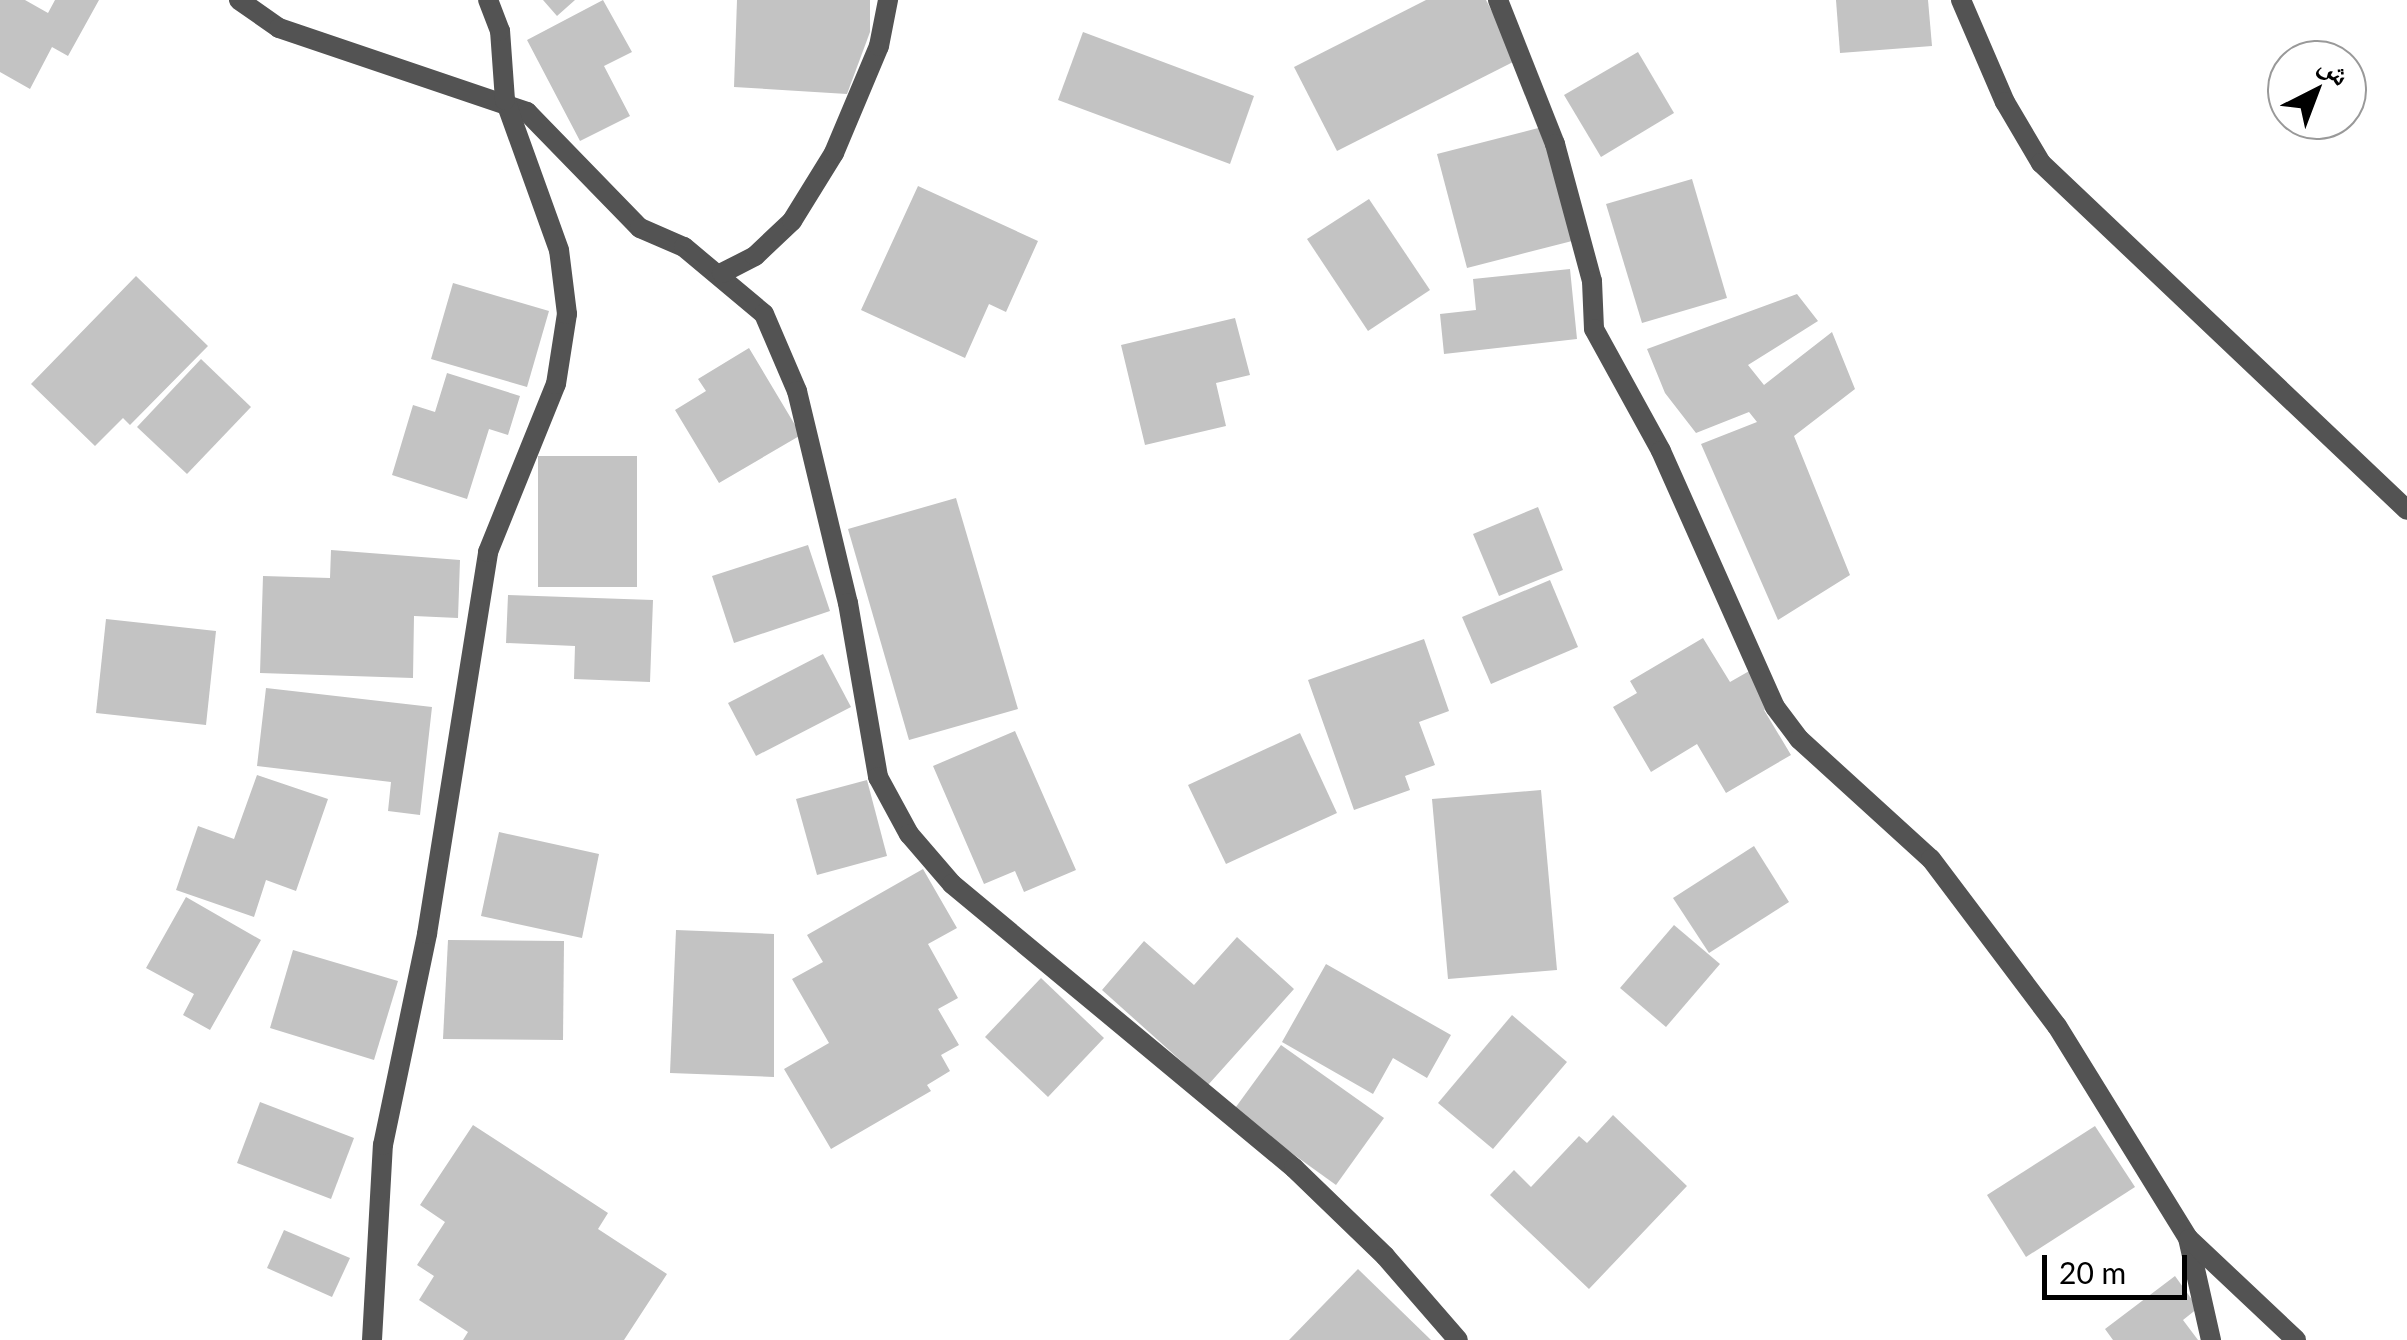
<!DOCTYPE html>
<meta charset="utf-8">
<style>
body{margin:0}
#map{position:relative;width:2407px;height:1340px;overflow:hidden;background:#fff;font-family:Lato,"Noto Naskh Arabic",sans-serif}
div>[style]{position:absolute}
.building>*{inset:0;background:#c3c3c3}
.minor>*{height:20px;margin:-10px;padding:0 10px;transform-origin:10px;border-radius:10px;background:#535353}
span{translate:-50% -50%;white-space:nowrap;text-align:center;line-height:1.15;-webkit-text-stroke:9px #fff;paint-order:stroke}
.north{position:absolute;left:2267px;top:40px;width:100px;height:100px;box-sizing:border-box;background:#fff;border:2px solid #999;border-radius:50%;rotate:42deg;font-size:28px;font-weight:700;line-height:40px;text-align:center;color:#000}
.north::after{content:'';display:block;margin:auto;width:35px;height:45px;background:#000;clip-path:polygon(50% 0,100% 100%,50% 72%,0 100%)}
.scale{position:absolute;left:2042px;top:1255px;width:145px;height:45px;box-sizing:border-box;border:5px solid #000;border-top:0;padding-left:12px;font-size:30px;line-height:35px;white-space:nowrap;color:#000;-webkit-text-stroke:8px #fff;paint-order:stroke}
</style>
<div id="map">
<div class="building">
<i style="clip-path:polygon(0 0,25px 0,48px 13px,55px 0,99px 0,68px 56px,52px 47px,30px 89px,0 72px)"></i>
<i style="clip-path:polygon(543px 0,575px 0,557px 16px)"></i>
<i style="clip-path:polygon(603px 0,632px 52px,604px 66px,630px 116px,580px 141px,527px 40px)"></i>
<i style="clip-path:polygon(737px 0,870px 0,870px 32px,847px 94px,734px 87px)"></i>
<i style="clip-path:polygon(1426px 0,1486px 0,1517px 60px,1337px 151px,1294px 67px)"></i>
<i style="clip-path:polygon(1836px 0,1928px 0,1932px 46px,1840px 53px)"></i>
<i style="clip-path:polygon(1083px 32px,1254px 96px,1230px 164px,1058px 100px)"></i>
<i style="clip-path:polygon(1638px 52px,1674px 113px,1601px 157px,1564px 95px)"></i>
<i style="clip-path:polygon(1546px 126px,1576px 240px,1467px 268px,1437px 154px)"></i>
<i style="clip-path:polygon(1692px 179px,1727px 298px,1642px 323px,1606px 204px)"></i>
<i style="clip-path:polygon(918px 186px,1038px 241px,1006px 312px,989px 304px,965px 358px,861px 310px)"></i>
<i style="clip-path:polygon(1369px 199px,1430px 290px,1368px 331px,1307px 239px)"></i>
<i style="clip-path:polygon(1570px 269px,1577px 339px,1444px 354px,1440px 314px,1476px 310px,1473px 279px)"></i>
<i style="clip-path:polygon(136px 276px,208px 346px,130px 425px,123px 418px,95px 446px,31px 384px)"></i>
<i style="clip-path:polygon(453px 283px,549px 311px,527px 387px,431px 359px)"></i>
<i style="clip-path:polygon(1797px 294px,1818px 321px,1748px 365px,1764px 385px,1832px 332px,1855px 389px,1794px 436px,1850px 575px,1778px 620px,1701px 444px,1757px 422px,1749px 412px,1696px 433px,1665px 393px,1647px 349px)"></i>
<i style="clip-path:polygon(1235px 318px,1250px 375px,1216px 383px,1226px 426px,1145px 445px,1121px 345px)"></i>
<i style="clip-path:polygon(749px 348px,801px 435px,719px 483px,675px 410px,706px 391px,698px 379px)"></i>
<i style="clip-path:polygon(201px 359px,251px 407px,187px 474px,137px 427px)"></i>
<i style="clip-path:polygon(447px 373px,520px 396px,508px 435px,489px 429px,467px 499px,392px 475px,413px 405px,435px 412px)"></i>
<i style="clip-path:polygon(538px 456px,637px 456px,637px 587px,538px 587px)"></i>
<i style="clip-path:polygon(956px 498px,1018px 709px,909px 740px,848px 529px)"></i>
<i style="clip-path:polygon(1538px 507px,1563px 570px,1499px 596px,1473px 534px)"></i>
<i style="clip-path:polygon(808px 545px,830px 611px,734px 643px,712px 576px)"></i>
<i style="clip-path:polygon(331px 550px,460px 560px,458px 618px,414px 616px,413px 678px,260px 673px,263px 576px,330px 578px)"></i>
<i style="clip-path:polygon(1550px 580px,1578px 647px,1491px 684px,1462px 617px)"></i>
<i style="clip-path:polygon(508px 595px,653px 600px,650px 682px,574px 679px,575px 646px,506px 643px)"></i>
<i style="clip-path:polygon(106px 619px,216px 631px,206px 725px,96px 713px)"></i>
<i style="clip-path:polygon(1703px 638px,1730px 682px,1751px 670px,1772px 706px,1764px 710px,1791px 755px,1726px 793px,1697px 744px,1651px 772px,1613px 707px,1637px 693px,1630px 681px)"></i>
<i style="clip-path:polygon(1424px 639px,1449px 711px,1419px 722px,1435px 765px,1405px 776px,1410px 790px,1354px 810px,1308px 680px)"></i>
<i style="clip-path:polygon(823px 654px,851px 707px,756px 756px,728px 703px)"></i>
<i style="clip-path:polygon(266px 688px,432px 707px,420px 815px,388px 811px,391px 782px,257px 766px)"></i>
<i style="clip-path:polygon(1015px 731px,1076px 870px,1024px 892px,1015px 871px,984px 884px,933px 766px)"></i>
<i style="clip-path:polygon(1300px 733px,1337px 813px,1226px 864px,1188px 785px)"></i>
<i style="clip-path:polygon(257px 775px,328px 799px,296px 891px,266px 880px,254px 917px,176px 890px,198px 826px,234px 839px)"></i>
<i style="clip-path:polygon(867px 780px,887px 856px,817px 875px,796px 799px)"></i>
<i style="clip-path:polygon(1541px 790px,1557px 970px,1448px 979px,1432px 799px)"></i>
<i style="clip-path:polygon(499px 832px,599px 854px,582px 938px,481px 916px)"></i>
<i style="clip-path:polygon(1754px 846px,1789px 902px,1709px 953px,1673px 898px)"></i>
<i style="clip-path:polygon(923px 869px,957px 928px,928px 944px,958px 998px,938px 1009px,959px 1045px,941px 1055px,950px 1071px,927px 1085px,931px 1091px,831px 1149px,784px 1069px,829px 1043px,792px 979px,823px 962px,807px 935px)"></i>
<i style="clip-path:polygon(186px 897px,261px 940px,210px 1030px,183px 1015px,194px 994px,146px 968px)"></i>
<i style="clip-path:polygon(1674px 925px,1720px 964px,1666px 1027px,1620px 988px)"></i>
<i style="clip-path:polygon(676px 930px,774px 934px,774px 1077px,670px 1073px)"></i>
<i style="clip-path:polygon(1237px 937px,1294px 989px,1208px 1085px,1102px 990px,1144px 941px,1194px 985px)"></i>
<i style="clip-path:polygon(448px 940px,564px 941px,563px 1040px,443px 1039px)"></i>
<i style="clip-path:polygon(293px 950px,398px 981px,374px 1060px,270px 1028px)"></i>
<i style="clip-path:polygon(1326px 964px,1451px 1035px,1427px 1078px,1393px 1058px,1373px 1094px,1282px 1042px)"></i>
<i style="clip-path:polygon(1041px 978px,1104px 1038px,1048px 1097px,985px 1037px)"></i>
<i style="clip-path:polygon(1512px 1015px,1567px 1062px,1493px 1149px,1438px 1103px)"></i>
<i style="clip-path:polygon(1281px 1045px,1384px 1118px,1336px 1185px,1233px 1111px)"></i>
<i style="clip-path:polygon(260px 1102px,354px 1138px,331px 1199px,237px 1163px)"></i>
<i style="clip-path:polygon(1613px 1115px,1687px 1186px,1589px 1289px,1490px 1195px,1514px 1170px,1531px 1187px,1579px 1136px,1587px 1143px)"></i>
<i style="clip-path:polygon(473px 1125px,608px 1213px,598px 1229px,667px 1274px,624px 1340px,463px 1340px,468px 1332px,419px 1300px,434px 1276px,417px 1265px,445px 1222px,420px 1205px)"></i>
<i style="clip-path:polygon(2095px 1126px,2135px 1187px,2026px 1257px,1987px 1195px)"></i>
<i style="clip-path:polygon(284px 1230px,350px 1258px,332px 1297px,267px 1268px)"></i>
<i style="clip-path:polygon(1358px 1269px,1431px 1340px,1289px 1340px)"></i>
<i style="clip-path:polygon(2175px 1276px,2198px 1308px,2183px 1320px,2198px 1340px,2113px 1340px,2105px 1329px)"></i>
</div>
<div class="minor">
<i style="left:239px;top:0;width:49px;rotate:35deg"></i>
<i style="left:279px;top:28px;width:262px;rotate:18.7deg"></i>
<i style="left:527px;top:112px;width:162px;rotate:45.8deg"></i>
<i style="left:640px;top:228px;width:48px;rotate:23.4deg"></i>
<i style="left:684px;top:247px;width:104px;rotate:39.9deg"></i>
<i style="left:764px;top:314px;width:84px;rotate:66.8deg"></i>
<i style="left:797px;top:391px;width:218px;rotate:76.5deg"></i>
<i style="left:848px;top:603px;width:177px;rotate:80.2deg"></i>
<i style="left:878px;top:777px;width:65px;rotate:61.5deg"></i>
<i style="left:909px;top:834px;width:66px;rotate:49.3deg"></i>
<i style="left:952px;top:884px;width:445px;rotate:39.7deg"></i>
<i style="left:1294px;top:1168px;width:127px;rotate:44deg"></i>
<i style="left:1385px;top:1256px;width:111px;rotate:49deg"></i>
<i style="left:1498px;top:0;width:155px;rotate:68.4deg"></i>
<i style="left:1555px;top:144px;width:142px;rotate:74.9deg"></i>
<i style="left:1592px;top:281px;width:48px;rotate:87.6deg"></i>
<i style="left:1594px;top:329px;width:139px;rotate:61.2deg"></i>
<i style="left:1661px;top:451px;width:280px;rotate:66deg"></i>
<i style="left:1775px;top:707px;width:40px;rotate:53deg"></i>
<i style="left:1799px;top:739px;width:178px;rotate:42.3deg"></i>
<i style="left:1931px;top:859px;width:209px;rotate:53deg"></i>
<i style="left:2057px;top:1026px;width:249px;rotate:58.3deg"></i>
<i style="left:2188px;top:1238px;width:105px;rotate:77.3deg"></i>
<i style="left:1961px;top:0;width:111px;rotate:66.7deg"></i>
<i style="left:2005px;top:102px;width:71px;rotate:59.5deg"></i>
<i style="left:2041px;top:163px;width:504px;rotate:43.47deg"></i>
<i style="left:722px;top:273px;width:37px;rotate:-27deg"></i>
<i style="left:755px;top:256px;width:51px;rotate:-43.4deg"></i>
<i style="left:792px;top:221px;width:80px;rotate:-58.3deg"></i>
<i style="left:834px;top:153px;width:116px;rotate:-67.2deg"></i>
<i style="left:879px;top:46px;width:47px;rotate:-78.9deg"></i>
<i style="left:2189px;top:1239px;width:147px;rotate:43.3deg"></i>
<i style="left:372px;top:1340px;width:195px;rotate:-86.8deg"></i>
<i style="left:383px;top:1145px;width:216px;rotate:-78.2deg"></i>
<i style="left:427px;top:934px;width:387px;rotate:-80.9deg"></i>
<i style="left:488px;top:552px;width:181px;rotate:-68deg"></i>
<i style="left:556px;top:384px;width:71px;rotate:-81.1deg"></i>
<i style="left:567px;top:314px;width:64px;rotate:-97.1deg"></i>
<i style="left:559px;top:250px;width:159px;rotate:-109.8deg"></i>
<i style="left:505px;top:100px;width:69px;rotate:-94.1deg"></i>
<i style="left:500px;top:31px;width:33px;rotate:-111deg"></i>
</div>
<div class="north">ش</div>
<div class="scale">20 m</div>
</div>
